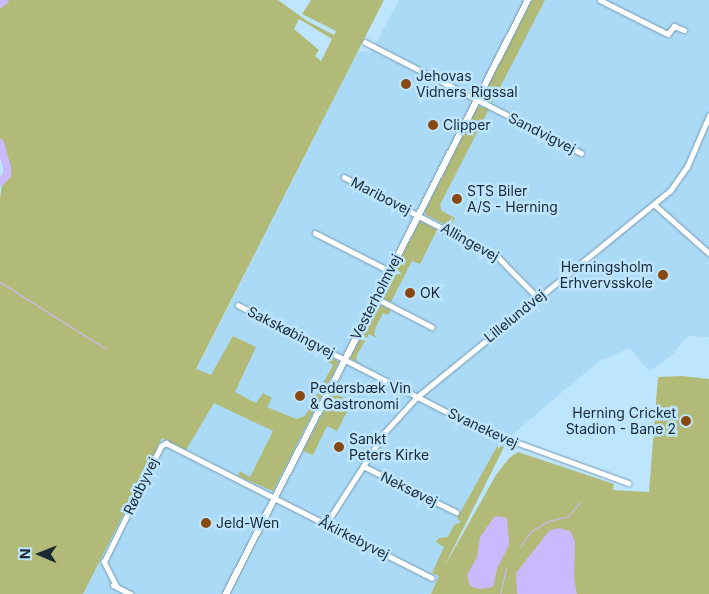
<!DOCTYPE html>
<meta charset="utf-8">
<style>
body{margin:0}
#map{position:relative;width:709px;height:594px;overflow:hidden;background:#bee5fe;font-family:Inter,sans-serif}
div>[style]{position:absolute}
.built>*{inset:0;background:#abdaf7}
.green>*{inset:0;background:#b1bb77}
.water>*{inset:0;background:#cbb9fe}
.stream>*{height:1px;margin:-0.5px;padding:0 0.5px;transform-origin:0.5px;border-radius:0.5px;background:#cbb9fe}
.river>*{height:8px;margin:-4px;padding:0 4px;transform-origin:4px;border-radius:4px;background:#cbb9fe}
.roads{filter:drop-shadow(0 0 1px #759ab1) drop-shadow(0 0 1px #759ab1)}
.minor>*{height:4.5px;margin:-2.25px;padding:0 2.25px;transform-origin:2.25px;border-radius:2.25px;background:#fff}
.tertiary>*{height:5.5px;margin:-2.75px;padding:0 2.75px;transform-origin:2.75px;border-radius:2.75px;background:#fff}
.dots>*{width:14px;height:14px;translate:-50% -50%;box-sizing:border-box;border:2px solid #bee5fe;border-radius:50%}
span{translate:-50% -50%;white-space:nowrap;text-align:center;line-height:1.15;-webkit-text-stroke:5px #bee5fe;paint-order:stroke}
.poi-label{font-size:14px;color:#192832}
.left{translate:0 -50%;text-align:left}
.right{translate:-100% -50%;text-align:right}
.street-label{font-size:14px;color:#192832}
.north{position:absolute;left:15px;top:529px;width:50px;height:50px;-webkit-text-stroke:4px #bee5fe;paint-order:stroke;rotate:271deg;font-size:14px;font-weight:700;line-height:20px;text-align:center;color:#192832}
.north::after{content:'';display:block;margin:auto;width:18px;height:22px;background:#192832;clip-path:polygon(50% 0,100% 100%,50% 72%,0 100%)}
</style>
<div id="map">
<div class="built">
<i style="clip-path:polygon(399px 0,709px 0,709px 337px,688px 336px,670px 357px,649px 371px,630px 348px,599px 361px,508px 438px,437px 572px,440px 574px,431px 594px,83px 594px,358px 51px,371px 52px)"></i>
</div>
<div class="green">
<i style="clip-path:polygon(evenodd,8px 0,278px 0,307px 21px,334px 35px,336px 31px,302px 14px,311px 0,384px 0,196px 369px,211px 375px,233px 336px,256px 347px,235px 392px,256px 403px,263px 393px,272px 398px,267px 407px,296px 419px,305px 416px,333px 365px,328px 362px,331px 357px,339px 362px,273px 491px,238px 476px,240px 471px,250px 477px,273px 431px,214px 403px,186px 450px,162px 438px,83px 594px,0 594px,0 198px,2px 185px,10px 175px,0 144px,0 7px,8px 0,299px 19px,332px 39px,321px 61px,315px 56px,319px 50px,294px 29px,299px 19px)"></i>
<i style="clip-path:polygon(532px 0,545px 0,492px 103px,482px 98px)"></i>
<i style="clip-path:polygon(478px 106px,489px 109px,440px 205px,442px 211px,455px 218px,450px 227px,426px 215px,425px 211px)"></i>
<i style="clip-path:polygon(420px 221px,450px 236px,436px 232px,420px 264px,412px 261px,391px 302px,381px 297px)"></i>
<i style="clip-path:polygon(379px 304px,391px 310px,388px 315px,383px 313px,376px 327px,374px 334px,377px 338px,369px 334px,357px 355px,356px 360px,366px 366px,350px 358px)"></i>
<i style="clip-path:polygon(682px 376px,709px 379px,709px 594px,431px 594px,439px 576px,432px 573px,444px 547px,436px 542px,439px 538px,448px 537px,454px 525px,461px 522px,457px 518px,498px 445px,504px 447px,444px 567px,496px 475px,509px 458px,518px 452px,614px 484px,613px 490px,649px 492px,658px 377px)"></i>
<i style="clip-path:polygon(333px 393px,352px 402px,337px 431px,327px 426px,313px 455px,303px 451px)"></i>
</div>
<div class="water">
<i style="clip-path:polygon(495px 516px,507px 518px,509px 545px,497px 569px,493px 587px,480px 589px,470px 586px,467px 575px,477px 557px,480px 537px)"></i>
<i style="clip-path:polygon(558px 528px,570px 531px,575px 541px,574px 578px,577px 594px,517px 594px,516px 573px,549px 531px)"></i>
</div>
<div class="stream">
<i style="left:0;top:282px;width:125px;rotate:32.3deg"></i>
<i style="left:520px;top:547px;width:19px;rotate:-55deg"></i>
<i style="left:531px;top:531px;width:20px;rotate:-30deg"></i>
<i style="left:548px;top:521px;width:21px;rotate:-14deg"></i>
<i style="left:568px;top:516px;width:18px;rotate:-49deg"></i>
<i style="left:500px;top:594px;width:27px;rotate:-77deg"></i>
</div>
<div class="river">
<i style="left:0;top:4px;width:6px;rotate:-39deg"></i>
<i style="left:0;top:143px;width:26px;rotate:74deg"></i>
<i style="left:7px;top:168px;width:7px;rotate:90deg"></i>
<i style="left:7px;top:175px;width:10px;rotate:135deg"></i>
</div>
<div class="roads">
<div class="minor">
<i style="left:600px;top:0;width:76px;rotate:26.6deg"></i>
<i style="left:668px;top:34px;width:10px;rotate:-53deg"></i>
<i style="left:674px;top:26px;width:11px;rotate:22deg"></i>
<i style="left:365px;top:42px;width:243px;rotate:27.2deg"></i>
<i style="left:344px;top:177px;width:174px;rotate:27.5deg"></i>
<i style="left:498px;top:257px;width:57px;rotate:45.7deg"></i>
<i style="left:655px;top:205px;width:72px;rotate:41.6deg"></i>
<i style="left:315px;top:233px;width:84px;rotate:26.9deg"></i>
<i style="left:376px;top:298px;width:63px;rotate:27.4deg"></i>
<i style="left:238px;top:305px;width:272px;rotate:27.1deg"></i>
<i style="left:480px;top:429px;width:158px;rotate:20deg"></i>
<i style="left:363px;top:466px;width:104px;rotate:26.3deg"></i>
<i style="left:326px;top:524px;width:109px;rotate:-57.3deg"></i>
<i style="left:385px;top:432px;width:47px;rotate:-47.6deg"></i>
<i style="left:417px;top:397px;width:326px;rotate:-39.2deg"></i>
<i style="left:670px;top:191px;width:29px;rotate:-55deg"></i>
<i style="left:687px;top:167px;width:56px;rotate:-66.7deg"></i>
<i style="left:113px;top:585px;width:20px;rotate:27deg"></i>
<i style="left:116px;top:586px;width:27px;rotate:-117deg"></i>
<i style="left:104px;top:562px;width:129px;rotate:-63.8deg"></i>
<i style="left:161px;top:446px;width:6px;rotate:-31deg"></i>
<i style="left:166px;top:443px;width:298px;rotate:26.9deg"></i>
</div>
<div class="tertiary">
<i style="left:226px;top:594px;width:666px;rotate:-63.05deg"></i>
</div>
</div>
<div class="dots">
<i style="left:406px;top:84px;background:#88480f"></i>
<i style="left:433px;top:125px;background:#88480f"></i>
<i style="left:457px;top:199px;background:#88480f"></i>
<i style="left:663px;top:275px;background:#88480f"></i>
<i style="left:410px;top:293px;background:#88480f"></i>
<i style="left:300px;top:396px;background:#88480f"></i>
<i style="left:686px;top:421px;background:#88480f"></i>
<i style="left:339px;top:447px;background:#88480f"></i>
<i style="left:206px;top:523px;background:#88480f"></i>
</div>
<div class="poi-label">
<span class="left" style="left:416px;top:84px">Jehovas<br>Vidners Rigssal</span>
<span class="left" style="left:443px;top:125px">Clipper</span>
<span class="left" style="left:467px;top:199px">STS Biler<br>A/S - Herning</span>
<span class="right" style="left:653px;top:275px">Herningsholm<br>Erhvervsskole</span>
<span class="left" style="left:420px;top:293px">OK</span>
<span class="left" style="left:310px;top:396px">Pedersbæk Vin<br>&amp; Gastronomi</span>
<span class="right" style="left:676px;top:421px">Herning Cricket<br>Stadion - Bane 2</span>
<span class="left" style="left:349px;top:447px">Sankt<br>Peters Kirke</span>
<span class="left" style="left:216px;top:523px">Jeld-Wen</span>
</div>
<div class="street-label">
<span style="left:542px;top:133px;rotate:27deg">Sandvigvej</span>
<span style="left:381px;top:196px;rotate:27deg">Maribovej</span>
<span style="left:470px;top:242px;rotate:29deg">Allingevej</span>
<span style="left:376px;top:297px;rotate:-63deg">Vesterholmvej</span>
<span style="left:515px;top:316px;rotate:-39deg">Lillelundvej</span>
<span style="left:291px;top:332px;rotate:27deg">Sakskøbingvej</span>
<span style="left:483px;top:428px;rotate:25deg">Svanekevej</span>
<span style="left:141px;top:486px;rotate:-64deg">Rødbyvej</span>
<span style="left:409px;top:489px;rotate:26deg">Neksøvej</span>
<span style="left:354px;top:538px;rotate:27deg">Åkirkebyvej</span>
</div>
<div class="north">N</div>
</div>
